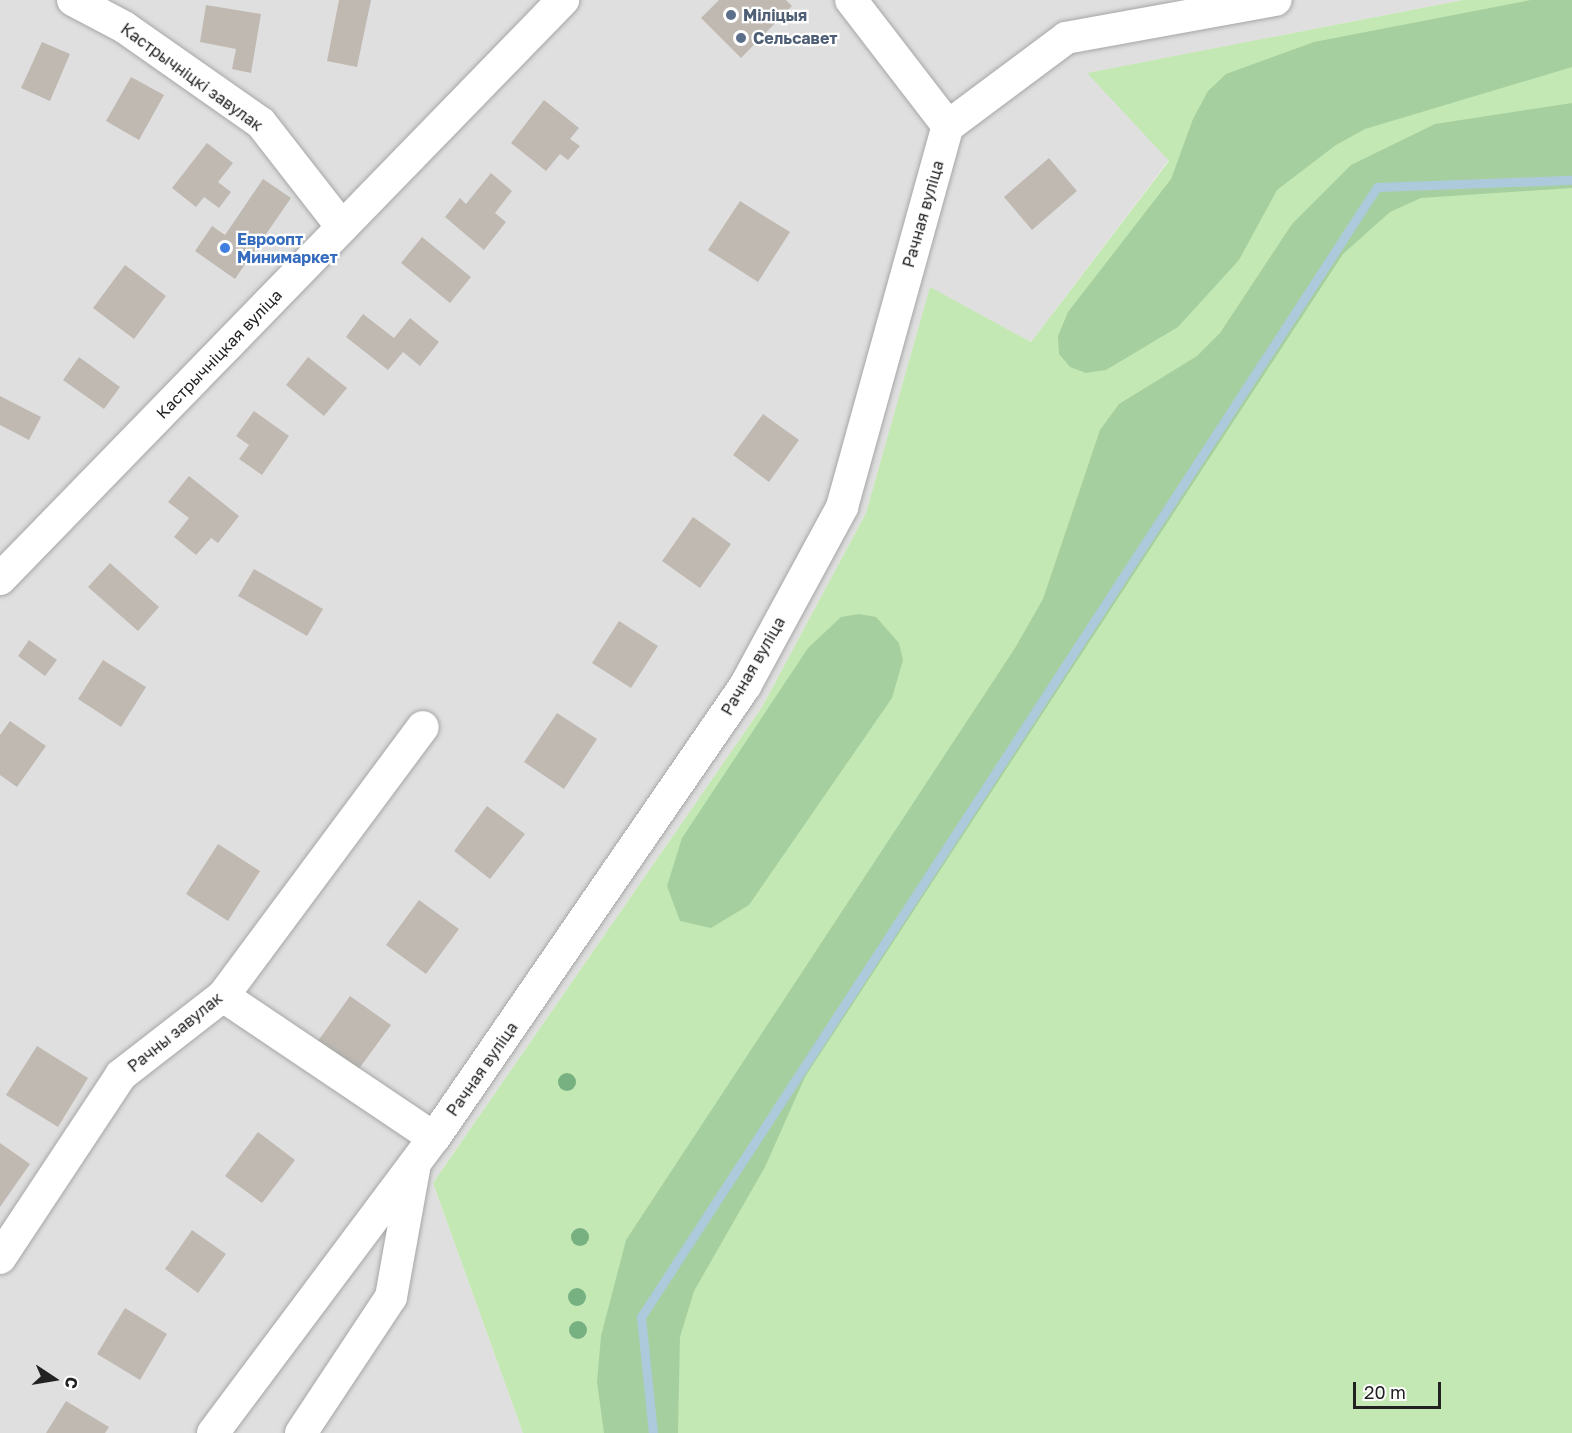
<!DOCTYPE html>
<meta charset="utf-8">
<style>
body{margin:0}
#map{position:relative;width:1572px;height:1433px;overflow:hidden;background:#f2f0e9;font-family:"Golos Text",sans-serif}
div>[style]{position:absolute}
.residential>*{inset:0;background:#e0dfdf}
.grass>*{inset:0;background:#c4e8b3}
.forest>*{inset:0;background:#a6cfa0}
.stream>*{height:9px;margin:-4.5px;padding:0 4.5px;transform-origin:4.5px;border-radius:4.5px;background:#accadc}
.building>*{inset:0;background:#bfb9b2}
.roads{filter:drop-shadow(0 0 2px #a6a6a6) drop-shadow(0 0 2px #a6a6a6)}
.minor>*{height:32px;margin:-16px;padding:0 16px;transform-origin:16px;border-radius:16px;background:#fff}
.trees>*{width:18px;height:18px;margin:-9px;border-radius:50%;background:#77b182}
.dots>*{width:16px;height:16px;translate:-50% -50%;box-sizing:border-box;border:3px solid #fff;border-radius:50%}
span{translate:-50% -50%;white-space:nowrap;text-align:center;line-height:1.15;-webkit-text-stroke:4.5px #fff;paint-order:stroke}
.service-label{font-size:16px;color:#4e5e75;font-weight:700}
.left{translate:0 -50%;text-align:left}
.street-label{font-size:16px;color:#222}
.shop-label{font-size:16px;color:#366cbe;font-weight:700}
.north{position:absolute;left:24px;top:1349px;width:60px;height:60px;-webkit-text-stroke:4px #fff;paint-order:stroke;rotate:102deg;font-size:16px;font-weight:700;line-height:24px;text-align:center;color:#222}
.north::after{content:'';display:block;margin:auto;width:21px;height:27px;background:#222;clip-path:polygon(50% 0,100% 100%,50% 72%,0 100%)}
.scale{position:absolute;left:1353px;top:1382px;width:88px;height:27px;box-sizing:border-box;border:3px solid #222;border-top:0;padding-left:8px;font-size:18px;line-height:21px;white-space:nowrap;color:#222;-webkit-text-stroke:4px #fff;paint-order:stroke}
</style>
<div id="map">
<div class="residential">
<i style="clip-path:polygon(0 0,1463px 0,1088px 73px,1169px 160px,1031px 342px,930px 288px,866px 513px,762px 707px,433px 1183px,523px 1433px,0 1433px)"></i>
</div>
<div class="grass">
<i style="clip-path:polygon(1463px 0,1572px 0,1572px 1433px,523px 1433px,433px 1183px,762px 707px,866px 513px,930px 287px,1031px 342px,1169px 161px,1087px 73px)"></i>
</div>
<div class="forest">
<i style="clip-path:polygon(1531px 0,1572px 0,1572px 67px,1365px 129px,1336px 145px,1277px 190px,1239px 260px,1178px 327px,1106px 370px,1086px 373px,1070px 367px,1059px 354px,1058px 336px,1068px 312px,1171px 179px,1193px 119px,1208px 91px,1226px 74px,1314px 42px)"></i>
<i style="clip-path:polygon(1572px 103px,1572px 188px,1421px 198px,1390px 212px,1343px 254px,805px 1077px,765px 1167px,694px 1291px,680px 1337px,678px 1433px,604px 1433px,597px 1382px,601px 1336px,626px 1240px,1015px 648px,1043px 599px,1100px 430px,1119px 404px,1197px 356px,1220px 333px,1292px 224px,1351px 165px,1435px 124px)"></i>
<i style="clip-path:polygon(859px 614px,876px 617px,899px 643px,903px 660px,892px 698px,749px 905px,711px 928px,680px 921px,667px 886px,682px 838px,808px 648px,841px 617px)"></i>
</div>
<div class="stream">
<i style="left:653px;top:1433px;width:117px;rotate:-95.9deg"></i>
<i style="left:641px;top:1317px;width:1349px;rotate:-56.92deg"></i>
<i style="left:1377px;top:187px;width:195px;rotate:-2.1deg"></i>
</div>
<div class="building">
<i style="clip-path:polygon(339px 0,371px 0,357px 67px,327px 61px)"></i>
<i style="clip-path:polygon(719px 0,786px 0,792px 6px,741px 58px,701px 18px)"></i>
<i style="clip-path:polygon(206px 5px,261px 14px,251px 73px,232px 69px,236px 49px,200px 42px)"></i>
<i style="clip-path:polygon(42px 42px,70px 54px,50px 101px,21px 88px)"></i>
<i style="clip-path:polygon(131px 77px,164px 95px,139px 140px,106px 121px)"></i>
<i style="clip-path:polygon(544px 100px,579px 128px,570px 139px,580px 146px,568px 160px,560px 154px,546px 171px,511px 143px)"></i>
<i style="clip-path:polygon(207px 143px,233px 163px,218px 182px,231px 192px,219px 208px,204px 197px,196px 207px,172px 188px)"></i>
<i style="clip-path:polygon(1049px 158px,1077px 191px,1032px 230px,1004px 197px)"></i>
<i style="clip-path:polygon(491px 173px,512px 191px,495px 213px,506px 222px,484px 250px,445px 217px,460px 198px,466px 204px)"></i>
<i style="clip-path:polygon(263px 179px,291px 198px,235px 279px,195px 251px,212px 226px,225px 235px)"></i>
<i style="clip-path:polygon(740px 201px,790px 232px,758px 282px,708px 250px)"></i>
<i style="clip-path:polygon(422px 237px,471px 277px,450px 303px,401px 263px)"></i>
<i style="clip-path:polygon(125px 265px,166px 296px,134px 339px,93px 308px)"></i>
<i style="clip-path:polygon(363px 314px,394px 338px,410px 318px,439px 342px,420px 366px,403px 352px,388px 370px,346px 337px)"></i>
<i style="clip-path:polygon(79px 357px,120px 387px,104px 409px,63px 380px)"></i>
<i style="clip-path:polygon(308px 357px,347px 388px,324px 416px,286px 385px)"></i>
<i style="clip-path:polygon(0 396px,41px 417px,29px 440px,0 425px)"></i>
<i style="clip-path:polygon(254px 411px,289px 436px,262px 475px,239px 459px,249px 445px,236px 436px)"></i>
<i style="clip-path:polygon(763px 414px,799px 440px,769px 482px,733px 455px)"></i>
<i style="clip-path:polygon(189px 476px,239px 516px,218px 543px,211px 538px,196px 555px,174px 537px,189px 518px,168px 502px)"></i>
<i style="clip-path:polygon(693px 517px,731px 544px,700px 588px,662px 561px)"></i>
<i style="clip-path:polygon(110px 563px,159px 607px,138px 631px,88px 587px)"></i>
<i style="clip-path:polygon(254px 569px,323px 609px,307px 636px,238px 596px)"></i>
<i style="clip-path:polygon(619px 621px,658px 646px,631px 688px,592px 663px)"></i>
<i style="clip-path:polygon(29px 640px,57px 660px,45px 676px,18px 656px)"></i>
<i style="clip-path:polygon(103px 660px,146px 687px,121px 727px,78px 699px)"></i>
<i style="clip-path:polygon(557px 713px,597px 739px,564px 789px,524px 762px)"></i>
<i style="clip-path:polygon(10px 721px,46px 746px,17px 787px,0 775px,0 735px)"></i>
<i style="clip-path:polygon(487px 806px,525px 834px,490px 879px,454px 851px)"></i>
<i style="clip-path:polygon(218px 844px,260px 871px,228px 921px,186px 894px)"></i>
<i style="clip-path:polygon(419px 900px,459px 929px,426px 974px,386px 945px)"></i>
<i style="clip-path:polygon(350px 996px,391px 1025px,358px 1070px,318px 1041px)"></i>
<i style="clip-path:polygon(37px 1046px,88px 1078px,58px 1127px,6px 1095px)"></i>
<i style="clip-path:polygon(258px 1132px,295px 1160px,262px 1203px,225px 1176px)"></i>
<i style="clip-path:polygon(0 1143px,30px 1164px,0 1207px)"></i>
<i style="clip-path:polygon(192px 1230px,226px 1254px,198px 1293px,165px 1269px)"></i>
<i style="clip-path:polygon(125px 1308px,167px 1334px,140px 1380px,97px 1354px)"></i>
<i style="clip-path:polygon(66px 1401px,109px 1427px,105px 1433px,46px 1433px)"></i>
</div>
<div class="roads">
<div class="minor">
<i style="left:73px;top:0;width:58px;rotate:27.9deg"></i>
<i style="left:124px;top:27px;width:167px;rotate:35deg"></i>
<i style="left:261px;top:123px;width:132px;rotate:52.1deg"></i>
<i style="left:851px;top:0;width:159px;rotate:52.4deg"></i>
<i style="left:0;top:579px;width:808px;rotate:-45.8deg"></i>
<i style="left:223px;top:996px;width:254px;rotate:33.9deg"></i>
<i style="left:0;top:1258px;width:219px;rotate:-56.5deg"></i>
<i style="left:121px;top:1075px;width:129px;rotate:-37.8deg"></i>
<i style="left:223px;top:996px;width:335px;rotate:-53.4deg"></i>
<i style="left:213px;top:1433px;width:369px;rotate:-53.2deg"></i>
<i style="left:434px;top:1138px;width:549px;rotate:-55.47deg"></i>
<i style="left:745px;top:686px;width:204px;rotate:-61.5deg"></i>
<i style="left:842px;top:507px;width:395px;rotate:-74.5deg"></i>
<i style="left:948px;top:126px;width:147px;rotate:-36.7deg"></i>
<i style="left:1066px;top:38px;width:213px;rotate:-10.3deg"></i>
<i style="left:301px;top:1433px;width:163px;rotate:-56.5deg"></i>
<i style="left:391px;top:1297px;width:130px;rotate:-79.8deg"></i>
</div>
</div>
<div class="trees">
<i style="left:567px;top:1082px"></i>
<i style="left:580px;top:1237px"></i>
<i style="left:577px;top:1297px"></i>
<i style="left:578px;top:1330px"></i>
</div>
<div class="dots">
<i style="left:731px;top:15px;background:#5c6f8a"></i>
<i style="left:741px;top:38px;background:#5c6f8a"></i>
<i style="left:225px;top:248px;background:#3f7fe0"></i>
</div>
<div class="service-label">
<span class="left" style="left:743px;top:15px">Міліцыя</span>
<span class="left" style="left:753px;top:38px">Сельсавет</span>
</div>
<div class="street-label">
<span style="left:192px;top:77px;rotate:36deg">Кастрычніцкі завулак</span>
<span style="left:923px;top:214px;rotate:-74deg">Рачная вуліца</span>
<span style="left:219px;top:354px;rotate:-46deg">Кастрычніцкая вуліца</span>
<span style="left:753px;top:666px;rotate:-60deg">Рачная вуліца</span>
<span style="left:175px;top:1032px;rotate:-39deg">Рачны завулак</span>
<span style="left:482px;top:1069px;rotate:-55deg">Рачная вуліца</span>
</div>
<div class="shop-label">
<span class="left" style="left:237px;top:248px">Евроопт<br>Минимаркет</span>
</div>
<div class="north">С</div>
<div class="scale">20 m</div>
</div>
